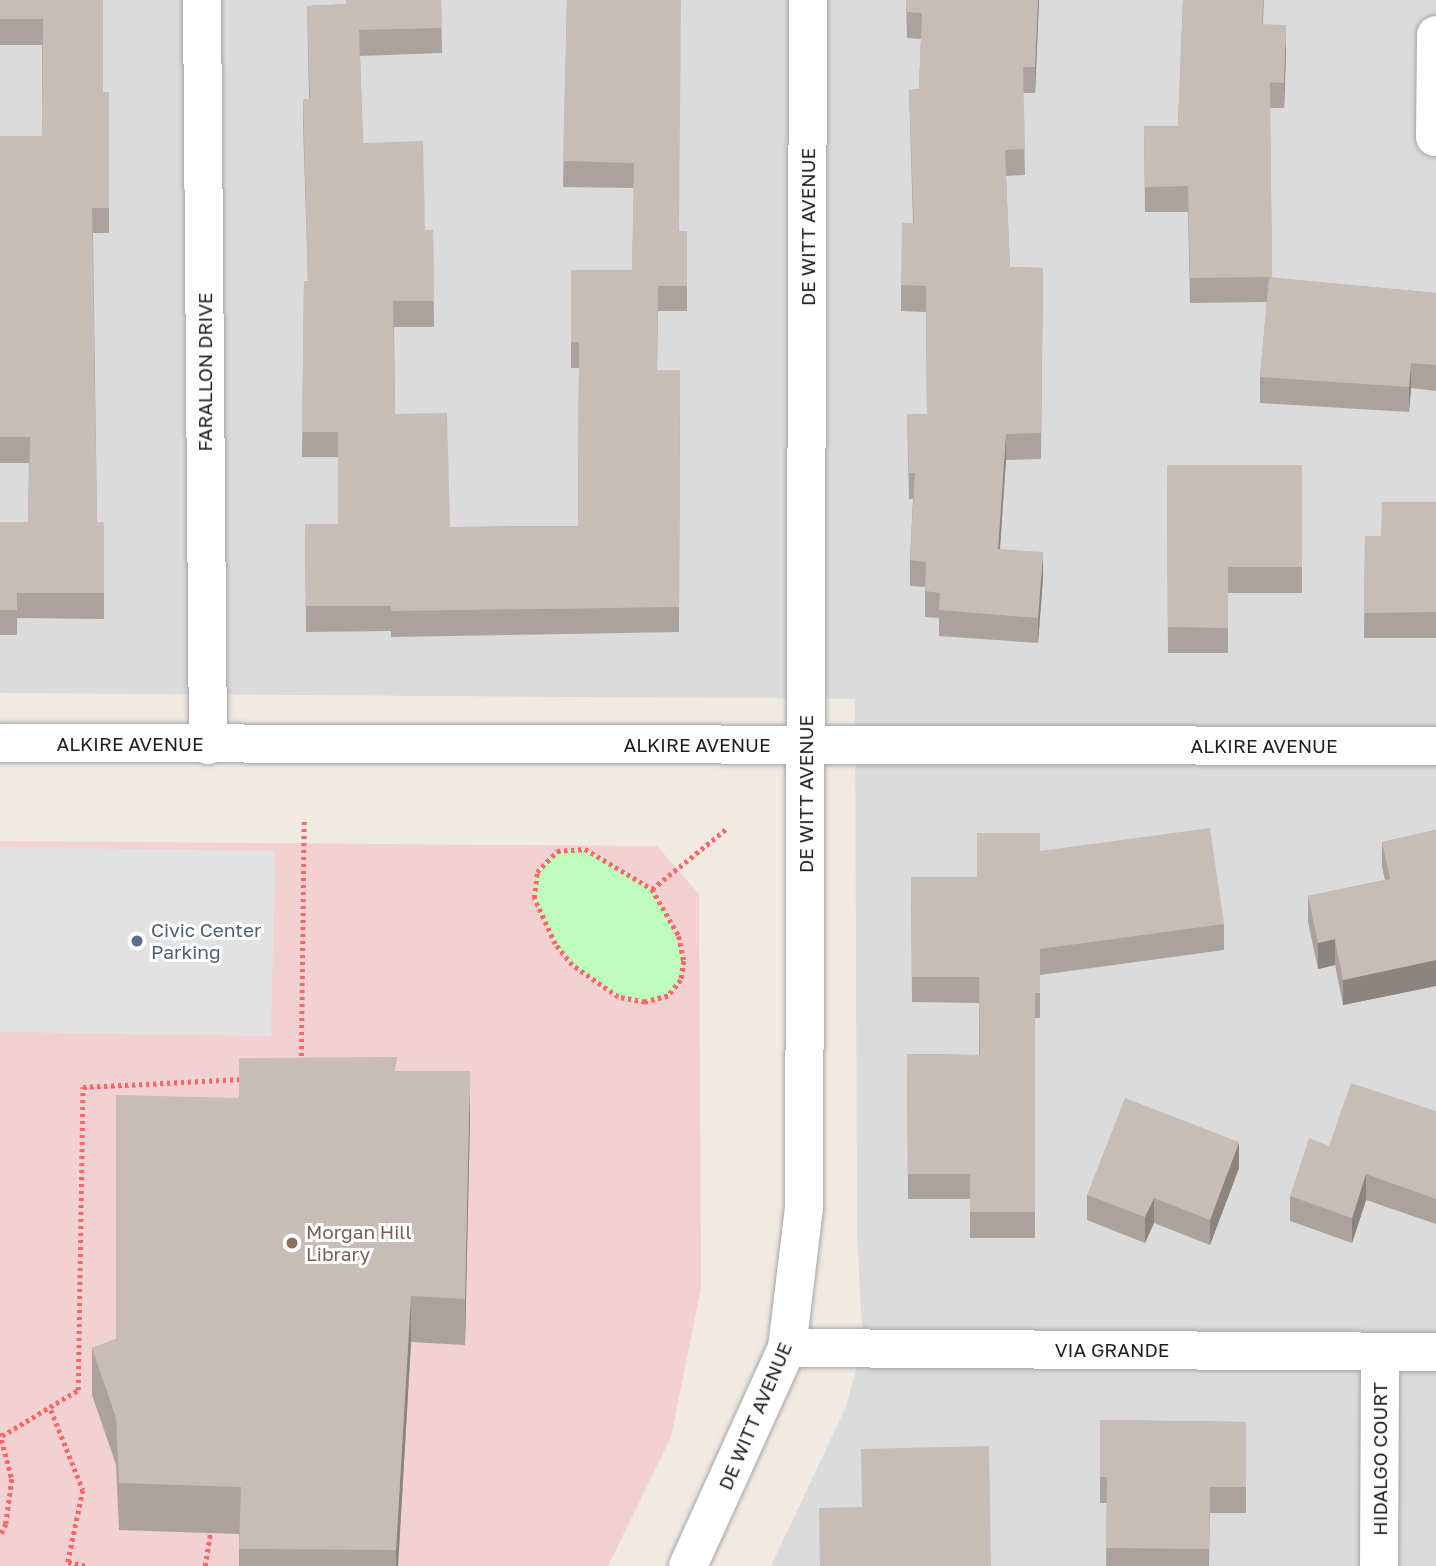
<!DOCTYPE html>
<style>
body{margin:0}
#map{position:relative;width:1436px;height:1566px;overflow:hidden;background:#f0eae3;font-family:"Golos Text",sans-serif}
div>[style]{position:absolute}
.residential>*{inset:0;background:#dcdbdb}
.commercial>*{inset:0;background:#f2d1d3}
.park>*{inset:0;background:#befdbd}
.parking>*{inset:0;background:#e2e2e2}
.path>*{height:4.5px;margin-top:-2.25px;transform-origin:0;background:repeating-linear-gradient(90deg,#ff6665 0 3.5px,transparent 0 7px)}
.roads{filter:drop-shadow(0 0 2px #a5a5a5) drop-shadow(0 0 2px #a5a5a5)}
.minor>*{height:38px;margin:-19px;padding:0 19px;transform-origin:19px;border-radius:19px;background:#fff}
.wall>*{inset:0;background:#aca29d}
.shaded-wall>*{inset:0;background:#8c847f}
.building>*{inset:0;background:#c8bcb6}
.dots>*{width:19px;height:19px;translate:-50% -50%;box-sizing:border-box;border:4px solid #fff;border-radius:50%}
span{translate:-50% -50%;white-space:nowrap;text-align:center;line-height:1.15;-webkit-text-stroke:6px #fff;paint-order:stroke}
.street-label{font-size:19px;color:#1e1e1e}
.service-label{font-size:19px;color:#4e5e75}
.left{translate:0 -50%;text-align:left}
.education-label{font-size:19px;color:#785e54}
</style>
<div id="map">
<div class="residential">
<i style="clip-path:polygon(0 0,1436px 0,1436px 1566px,771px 1566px,845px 1409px,863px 1347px,857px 1232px,855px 699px,0 693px)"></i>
</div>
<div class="commercial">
<i style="clip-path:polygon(0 841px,657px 846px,699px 894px,701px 1288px,671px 1437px,608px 1566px,0 1566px)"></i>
</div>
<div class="park">
<i style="clip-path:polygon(585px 849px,652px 889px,668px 914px,684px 961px,681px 980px,668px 996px,645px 1002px,618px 997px,572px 965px,555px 944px,534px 898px,537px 872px,557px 851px)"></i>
</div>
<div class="parking">
<i style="clip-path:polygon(0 847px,275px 851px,271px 1036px,0 1032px)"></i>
</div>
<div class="path">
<i style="left:652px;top:889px;width:54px;rotate:60.1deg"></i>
<i style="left:679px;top:936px;width:25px;rotate:79deg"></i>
<i style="left:684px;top:961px;width:19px;rotate:99deg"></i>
<i style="left:681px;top:980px;width:21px;rotate:129deg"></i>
<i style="left:668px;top:996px;width:24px;rotate:165deg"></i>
<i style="left:645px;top:1002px;width:27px;rotate:-170deg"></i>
<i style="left:618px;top:997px;width:56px;rotate:-145.2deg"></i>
<i style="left:572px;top:965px;width:27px;rotate:-129deg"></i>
<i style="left:555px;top:944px;width:51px;rotate:-114.5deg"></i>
<i style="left:534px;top:898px;width:26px;rotate:-83deg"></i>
<i style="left:537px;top:872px;width:29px;rotate:-46deg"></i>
<i style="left:557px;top:851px;width:28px;rotate:-4deg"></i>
<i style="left:585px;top:849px;width:78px;rotate:30.8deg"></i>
<i style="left:652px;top:889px;width:95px;rotate:-39deg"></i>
<i style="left:301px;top:1063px;width:244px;rotate:-89.3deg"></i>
<i style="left:51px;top:1410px;width:86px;rotate:68.2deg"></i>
<i style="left:83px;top:1490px;width:74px;rotate:101.8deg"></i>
<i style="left:68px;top:1562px;width:19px;rotate:12deg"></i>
<i style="left:0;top:1433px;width:48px;rotate:75.4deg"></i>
<i style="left:12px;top:1479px;width:45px;rotate:97.6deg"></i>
<i style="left:6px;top:1524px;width:14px;rotate:115deg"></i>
<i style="left:2px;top:1436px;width:89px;rotate:-31.2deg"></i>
<i style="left:78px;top:1390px;width:303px;rotate:-89.1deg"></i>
<i style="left:83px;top:1087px;width:160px;rotate:-2.9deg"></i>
<i style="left:205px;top:1566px;width:37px;rotate:-81deg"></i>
</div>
<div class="roads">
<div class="minor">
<i style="left:202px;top:0;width:745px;rotate:89.54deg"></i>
<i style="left:1435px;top:137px;width:102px;rotate:-89.4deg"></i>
<i style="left:0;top:743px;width:1436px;rotate:0.12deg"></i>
<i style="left:787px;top:1348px;width:649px;rotate:0.35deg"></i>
<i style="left:688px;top:1566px;width:239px;rotate:-65.6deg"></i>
<i style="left:787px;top:1348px;width:141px;rotate:-83.1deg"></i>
<i style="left:804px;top:1208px;width:1208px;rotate:-89.81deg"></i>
<i style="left:1379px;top:1566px;width:214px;rotate:-89.7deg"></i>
</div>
</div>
<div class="wall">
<i style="clip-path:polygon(0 0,103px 0,103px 92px,109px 92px,109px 233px,93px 233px,97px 522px,104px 522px,104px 619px,17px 618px,17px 635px,0 635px,0 522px,28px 522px,29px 463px,0 463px,0 136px,42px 136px,42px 45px,0 45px)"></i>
<i style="clip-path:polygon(441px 0,442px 53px,360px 56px,363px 143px,425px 230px,433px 230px,434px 327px,394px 327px,395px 414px,450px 527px,578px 526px,579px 368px,571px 368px,571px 270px,632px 270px,634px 188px,563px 187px,567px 0,679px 231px,687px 231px,687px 311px,658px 311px,657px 370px,680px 370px,679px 632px,391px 637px,391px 631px,306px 632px,305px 524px,338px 524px,338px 457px,302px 457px,304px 281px,308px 281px,303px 124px,303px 99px,309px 99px,307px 6px)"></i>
<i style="clip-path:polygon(906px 0,1039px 0,1035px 93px,1023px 93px,1025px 175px,1006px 176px,1010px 267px,1043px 268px,1041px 459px,1006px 460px,1000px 549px,1043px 578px,1038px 643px,939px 636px,939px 618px,925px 617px,925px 587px,910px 586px,910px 560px,913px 499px,909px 499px,907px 414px,927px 414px,926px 312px,901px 311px,901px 285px,913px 223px,909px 90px,919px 89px,921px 39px,907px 38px)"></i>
<i style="clip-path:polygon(1183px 0,1264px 0,1263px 24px,1286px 50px,1284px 108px,1270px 108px,1272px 278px,1436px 293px,1436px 391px,1411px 388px,1409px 412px,1260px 403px,1260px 377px,1267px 302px,1190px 303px,1188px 212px,1145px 212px,1144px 126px,1178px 126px)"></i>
<i style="clip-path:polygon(1167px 465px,1302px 465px,1302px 593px,1228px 593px,1228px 653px,1168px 653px)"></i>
<i style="clip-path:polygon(1436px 502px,1436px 638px,1364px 638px,1365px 536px,1381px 536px)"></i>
<i style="clip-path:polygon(1436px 830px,1436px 986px,1343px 1005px,1335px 965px,1318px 969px,1308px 922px,1308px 896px,1385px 880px,1382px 867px,1382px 842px)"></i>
<i style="clip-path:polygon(1040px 851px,1224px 924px,1224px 950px,1040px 975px,1040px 1018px,1035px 1018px,1035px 1238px,970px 1238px,970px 1199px,908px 1199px,907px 1054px,979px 1055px,979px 1003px,912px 1002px,911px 877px,977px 877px)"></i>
<i style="clip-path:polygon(397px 1071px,470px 1118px,465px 1345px,411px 1342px,398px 1566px,239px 1566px,239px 1534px,119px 1530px,116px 1465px,92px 1395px,92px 1348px,116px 1339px,239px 1097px)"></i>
<i style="clip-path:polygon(1436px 1111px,1436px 1224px,1366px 1200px,1352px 1243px,1290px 1221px,1290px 1196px,1329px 1146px)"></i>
<i style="clip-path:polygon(1239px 1168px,1210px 1245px,1154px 1223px,1145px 1243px,1087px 1220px,1087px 1195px)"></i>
<i style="clip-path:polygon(1100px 1420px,1246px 1422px,1246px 1513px,1210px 1513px,1209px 1566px,1106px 1566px,1107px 1503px,1100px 1503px)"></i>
</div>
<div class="shaded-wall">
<i style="clip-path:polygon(1038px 0,1039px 0,1035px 93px,1035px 67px)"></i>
<i style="clip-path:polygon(1286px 25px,1286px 50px,1284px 108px,1284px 83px)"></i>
<i style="clip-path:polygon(1411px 363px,1411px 388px,1409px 412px,1409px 387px)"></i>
<i style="clip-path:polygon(1006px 434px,1006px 460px,998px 575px,998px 549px)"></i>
<i style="clip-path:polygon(1043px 552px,1043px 578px,1038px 643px,1038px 618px)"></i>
<i style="clip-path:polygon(1335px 939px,1335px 965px,1318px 969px,1318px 943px)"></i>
<i style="clip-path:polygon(1436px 960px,1436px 986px,1343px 1005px,1343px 980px)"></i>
<i style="clip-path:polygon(470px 1071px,470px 1118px,465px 1345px,465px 1299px)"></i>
<i style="clip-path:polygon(1239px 1142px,1239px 1168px,1210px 1245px,1210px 1220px)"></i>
<i style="clip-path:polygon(1366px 1174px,1366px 1200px,1352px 1243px,1352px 1218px)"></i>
<i style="clip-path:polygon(1154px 1198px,1154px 1223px,1145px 1243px,1145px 1217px)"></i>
<i style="clip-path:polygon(411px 1296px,411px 1342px,398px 1566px,396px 1566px,396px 1550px)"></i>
</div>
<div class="building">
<i style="clip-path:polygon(0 0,103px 0,103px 92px,109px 92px,109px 208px,92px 208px,97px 522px,104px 522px,104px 593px,17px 593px,17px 610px,0 610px,0 522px,28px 522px,30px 437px,0 437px,0 136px,42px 136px,43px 19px,0 19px)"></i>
<i style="clip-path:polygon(346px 0,441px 0,442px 28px,359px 30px,363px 143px,423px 141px,425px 230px,433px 230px,434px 301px,393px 301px,395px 414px,447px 413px,450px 527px,578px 526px,579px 342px,571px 342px,571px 270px,632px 270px,634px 163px,563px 161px,567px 0,681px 0,679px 231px,687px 231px,687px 286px,658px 286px,657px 370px,680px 370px,679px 607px,391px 611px,391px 606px,306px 606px,305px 524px,338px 524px,338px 432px,302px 432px,304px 281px,308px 281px,303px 99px,310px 99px,307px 6px,346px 4px)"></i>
<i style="clip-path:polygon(906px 0,1038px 0,1035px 67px,1023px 67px,1025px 149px,1005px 150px,1010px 267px,1043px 268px,1041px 433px,1006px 434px,998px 549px,1043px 552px,1038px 618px,939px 610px,940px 593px,925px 591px,926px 562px,910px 560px,915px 473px,909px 473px,907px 414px,927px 414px,926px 286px,901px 285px,902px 223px,914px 223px,909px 90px,919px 89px,922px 13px,907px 12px)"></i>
<i style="clip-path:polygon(1183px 0,1263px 0,1262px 24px,1286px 25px,1284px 83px,1270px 82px,1272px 277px,1190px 278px,1188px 186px,1145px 187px,1144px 126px,1178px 126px)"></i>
<i style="clip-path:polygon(1269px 277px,1436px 293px,1436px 365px,1411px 363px,1409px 387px,1260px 377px)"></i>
<i style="clip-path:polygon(1167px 465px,1302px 465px,1302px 567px,1228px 567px,1228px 628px,1168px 627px)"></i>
<i style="clip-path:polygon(1382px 502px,1436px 502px,1436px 612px,1364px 613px,1365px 536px,1381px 536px)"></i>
<i style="clip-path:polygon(1210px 828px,1224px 924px,1040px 949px,1040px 993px,1035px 993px,1035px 1212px,970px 1212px,970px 1174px,908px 1174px,907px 1054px,980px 1055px,979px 977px,912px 977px,911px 877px,977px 877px,977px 833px,1040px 833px,1040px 851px)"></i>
<i style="clip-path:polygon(1436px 830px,1436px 960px,1343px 980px,1335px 939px,1318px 943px,1308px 896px,1390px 879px,1382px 842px)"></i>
<i style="clip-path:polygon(397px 1057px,395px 1071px,470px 1071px,465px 1299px,411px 1296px,396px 1550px,239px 1549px,241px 1487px,119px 1483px,116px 1418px,92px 1348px,116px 1339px,116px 1095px,239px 1098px,239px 1058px)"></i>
<i style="clip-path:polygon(1351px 1083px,1436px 1111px,1436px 1199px,1366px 1174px,1352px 1218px,1290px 1196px,1309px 1138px,1329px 1146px)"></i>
<i style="clip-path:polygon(1125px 1098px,1239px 1142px,1210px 1220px,1154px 1198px,1145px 1217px,1087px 1195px)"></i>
<i style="clip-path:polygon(1100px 1420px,1246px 1422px,1246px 1487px,1210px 1487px,1209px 1549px,1106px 1548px,1107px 1477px,1100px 1477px)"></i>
<i style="clip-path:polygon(989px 1446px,991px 1566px,820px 1566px,819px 1508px,862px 1507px,861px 1449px)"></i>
</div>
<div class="dots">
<i style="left:137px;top:941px;background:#5c6f8a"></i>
<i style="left:292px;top:1243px;background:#8d6e63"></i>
</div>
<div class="street-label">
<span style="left:808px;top:227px;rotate:-90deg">DE WITT AVENUE</span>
<span style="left:205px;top:372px;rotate:-90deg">FARALLON DRIVE</span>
<span style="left:130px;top:744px">ALKIRE AVENUE</span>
<span style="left:697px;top:745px">ALKIRE AVENUE</span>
<span style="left:1264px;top:746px">ALKIRE AVENUE</span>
<span style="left:806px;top:794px;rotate:-90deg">DE WITT AVENUE</span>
<span style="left:1112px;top:1350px">VIA GRANDE</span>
<span style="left:755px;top:1416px;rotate:-67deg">DE WITT AVENUE</span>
<span style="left:1380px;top:1459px;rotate:-90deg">HIDALGO COURT</span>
</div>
<div class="service-label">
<span class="left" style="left:151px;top:941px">Civic Center<br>Parking</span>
</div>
<div class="education-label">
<span class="left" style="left:306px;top:1243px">Morgan Hill<br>Library</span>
</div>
</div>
